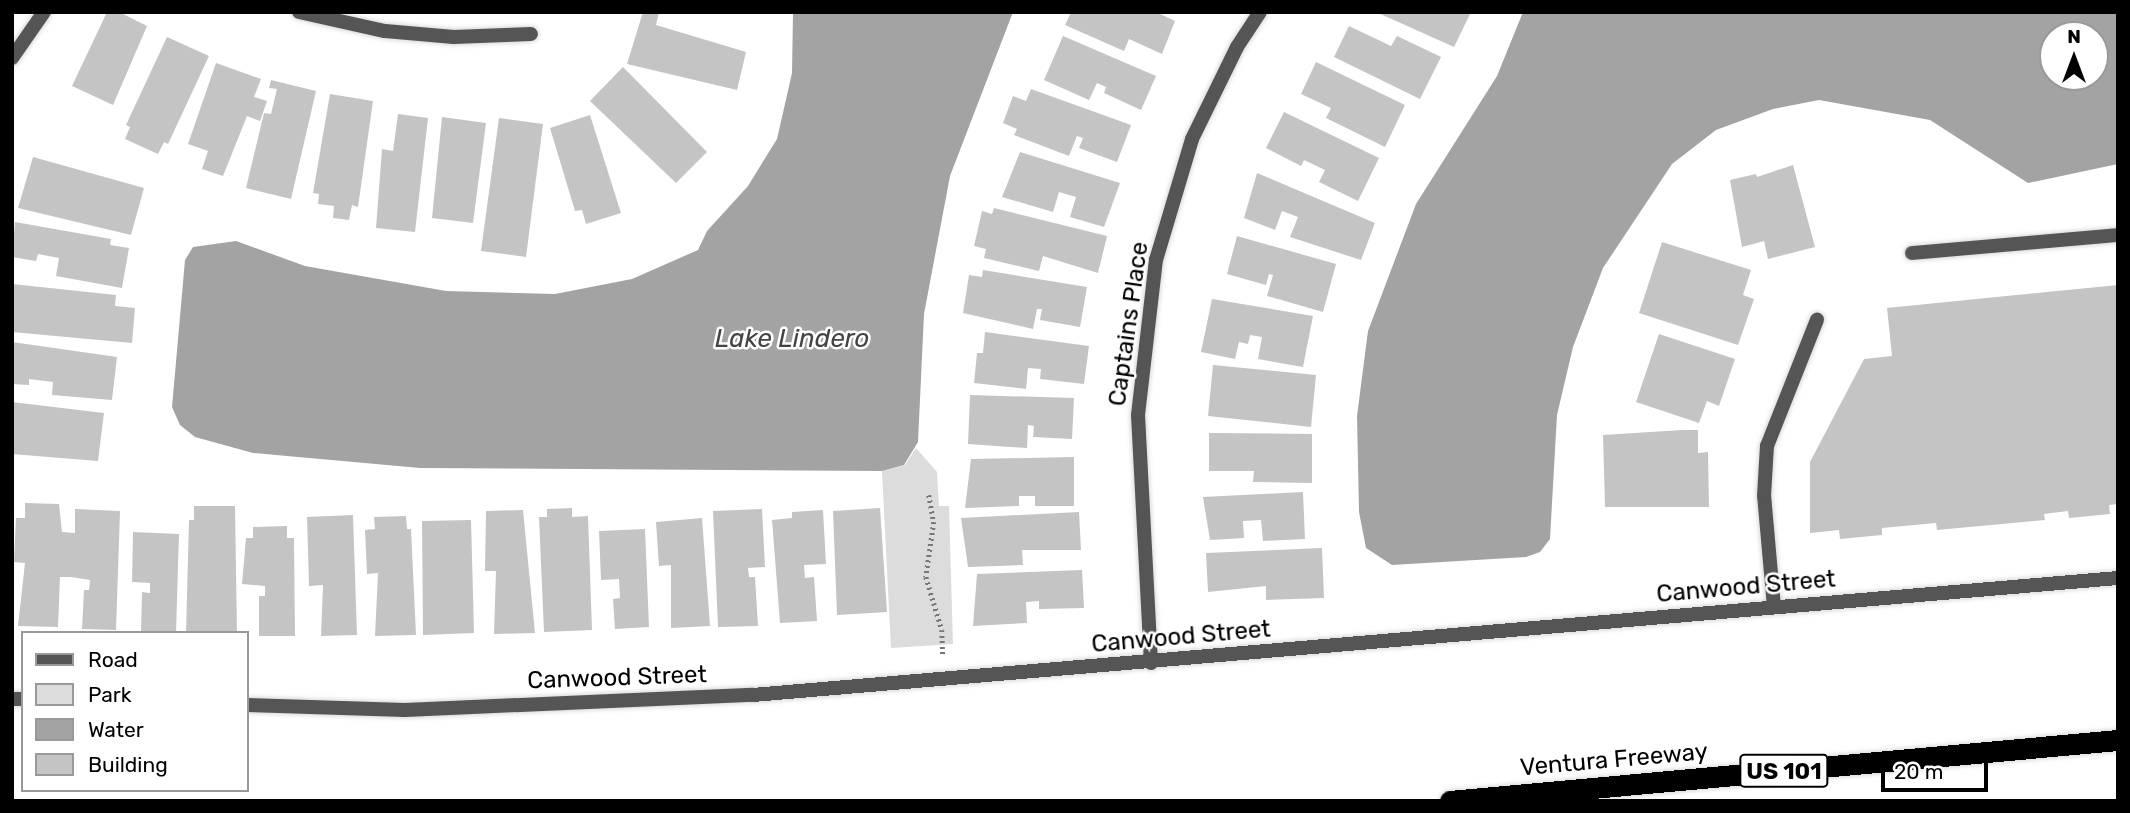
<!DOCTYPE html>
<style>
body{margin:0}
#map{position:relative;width:2130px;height:813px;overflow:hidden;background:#fff;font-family:Rubik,sans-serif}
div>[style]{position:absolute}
.green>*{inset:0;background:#dcdcdc}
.water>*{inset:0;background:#a3a3a3}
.building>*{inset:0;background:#c4c4c4}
.path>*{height:4.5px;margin-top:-2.25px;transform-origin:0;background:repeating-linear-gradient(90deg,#777 0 2px,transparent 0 5.5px)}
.roads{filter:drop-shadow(0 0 2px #dbdbdb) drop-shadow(0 0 2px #dbdbdb)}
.service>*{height:14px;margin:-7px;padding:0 7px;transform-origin:7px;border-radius:7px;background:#555}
.minor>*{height:14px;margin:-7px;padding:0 7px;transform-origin:7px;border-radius:7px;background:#555}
.tertiary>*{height:14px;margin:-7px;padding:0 7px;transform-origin:7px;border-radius:7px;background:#555}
.motorway>*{height:21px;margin:-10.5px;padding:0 10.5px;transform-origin:10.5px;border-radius:10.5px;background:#000}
span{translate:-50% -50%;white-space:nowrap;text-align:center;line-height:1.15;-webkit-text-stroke:5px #fff;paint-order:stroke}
.shield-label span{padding:2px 5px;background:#fff;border:2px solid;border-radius:5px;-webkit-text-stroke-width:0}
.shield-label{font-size:23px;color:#000;font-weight:700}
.street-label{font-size:24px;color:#000}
.water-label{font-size:26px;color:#444;font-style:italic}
.frame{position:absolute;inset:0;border:14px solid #000;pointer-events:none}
.legend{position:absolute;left:21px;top:631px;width:228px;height:161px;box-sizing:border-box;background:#fff;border:2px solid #999;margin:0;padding:9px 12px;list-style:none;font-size:21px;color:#000}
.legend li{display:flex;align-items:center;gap:14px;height:35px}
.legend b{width:35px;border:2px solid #999}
.north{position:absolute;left:2039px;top:21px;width:70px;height:70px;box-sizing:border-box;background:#fff;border:2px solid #999;border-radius:50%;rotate:0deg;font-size:19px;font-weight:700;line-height:28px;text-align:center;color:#000}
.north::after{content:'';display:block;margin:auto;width:24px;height:32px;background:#000;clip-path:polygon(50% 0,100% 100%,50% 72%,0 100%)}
.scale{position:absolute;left:1881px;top:760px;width:107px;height:32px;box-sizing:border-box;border:4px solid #000;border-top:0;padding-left:9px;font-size:21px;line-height:24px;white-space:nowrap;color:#000;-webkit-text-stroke:5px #fff;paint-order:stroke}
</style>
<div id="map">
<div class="green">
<i style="clip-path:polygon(916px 448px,937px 472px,939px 506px,949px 506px,953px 644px,891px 648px,882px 471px,905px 465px)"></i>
</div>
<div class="water">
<i style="clip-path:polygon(793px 12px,1013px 12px,950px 176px,924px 314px,918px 442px,904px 465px,882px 471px,420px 468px,253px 453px,195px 437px,180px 425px,172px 407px,185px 260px,193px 247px,236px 241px,305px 266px,446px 291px,555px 294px,632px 279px,698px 250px,707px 231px,748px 186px,777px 139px,792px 73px)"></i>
<i style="clip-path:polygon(evenodd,1523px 12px,2118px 12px,2118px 164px,2028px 183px,1930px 120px,1819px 100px,1773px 109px,1716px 130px,1672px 164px,1603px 268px,1573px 347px,1557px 415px,1550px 539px,1540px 552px,1526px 557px,1392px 565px,1366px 548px,1359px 512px,1357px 416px,1368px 331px,1416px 204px,1497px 76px,1523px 12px,2053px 35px,2095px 35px,2095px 77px,2053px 77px,2053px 35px)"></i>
</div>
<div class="building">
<i style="clip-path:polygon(107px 12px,119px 12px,147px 26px,113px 105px,72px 86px)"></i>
<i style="clip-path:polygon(643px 12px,659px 12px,656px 25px,746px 52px,737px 90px,627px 64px)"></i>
<i style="clip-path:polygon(1071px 12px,1156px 12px,1175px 21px,1162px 54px,1129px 39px,1124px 51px,1065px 25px)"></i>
<i style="clip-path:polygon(1376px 12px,1471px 12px,1454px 47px)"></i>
<i style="clip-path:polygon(1349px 26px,1391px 46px,1397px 36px,1441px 57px,1420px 99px,1334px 57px)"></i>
<i style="clip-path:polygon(1063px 36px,1156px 76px,1141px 110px,1104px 93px,1106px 87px,1097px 83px,1089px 100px,1044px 80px)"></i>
<i style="clip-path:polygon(167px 37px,209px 56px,168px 144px,164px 142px,158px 154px,125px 139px,130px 127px,126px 125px)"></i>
<i style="clip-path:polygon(1316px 62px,1405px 105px,1385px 147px,1326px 118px,1331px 108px,1301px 94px)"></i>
<i style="clip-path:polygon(216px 63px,261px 79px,254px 97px,267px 101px,260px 121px,247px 116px,223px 176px,202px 169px,208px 151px,188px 144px)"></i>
<i style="clip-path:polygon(623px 67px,707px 152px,676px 183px,590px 101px)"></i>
<i style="clip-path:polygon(271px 80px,316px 91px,291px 199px,246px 188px,264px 113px,271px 114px,277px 89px,269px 88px)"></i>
<i style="clip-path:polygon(1031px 89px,1131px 125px,1117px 162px,1079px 148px,1083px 138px,1077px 136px,1069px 156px,1014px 135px,1017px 129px,1003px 123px,1013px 96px,1026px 101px)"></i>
<i style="clip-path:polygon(330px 94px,373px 101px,358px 207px,352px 205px,349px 220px,333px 218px,334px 206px,318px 204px,319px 194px,313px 193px)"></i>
<i style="clip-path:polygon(1284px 112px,1379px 158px,1358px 201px,1319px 182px,1325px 170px,1304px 160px,1301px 166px,1266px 148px)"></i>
<i style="clip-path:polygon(398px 114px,428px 118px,415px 232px,376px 228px,382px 149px,393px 151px)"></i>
<i style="clip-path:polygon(590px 115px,621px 213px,586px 224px,582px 210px,575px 211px,550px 128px)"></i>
<i style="clip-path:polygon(442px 117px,486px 123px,473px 223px,432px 218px)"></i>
<i style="clip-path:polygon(499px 118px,543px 124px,526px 257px,481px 251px)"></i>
<i style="clip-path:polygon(1020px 152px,1120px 183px,1104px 227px,1070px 217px,1076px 197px,1059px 192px,1053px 212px,1002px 197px)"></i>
<i style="clip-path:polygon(33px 157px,144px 188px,131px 235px,18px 208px)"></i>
<i style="clip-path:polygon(1793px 165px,1815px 247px,1768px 259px,1764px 241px,1742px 247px,1730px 180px,1756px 174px,1757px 177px)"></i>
<i style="clip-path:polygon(1257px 173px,1375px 223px,1361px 260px,1290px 237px,1298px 217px,1282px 211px,1275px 230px,1244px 218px)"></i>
<i style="clip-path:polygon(994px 208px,1107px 236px,1098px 273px,1043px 256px,1039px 271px,984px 258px,986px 249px,974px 246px,982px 211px,992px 214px)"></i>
<i style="clip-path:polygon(15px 222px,111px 239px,110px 245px,129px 248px,122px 288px,56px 276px,59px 258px,38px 254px,36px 261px,12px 257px)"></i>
<i style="clip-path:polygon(1237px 236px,1336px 264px,1323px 312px,1267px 296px,1273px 275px,1269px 274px,1266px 285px,1227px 274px)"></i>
<i style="clip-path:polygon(1662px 242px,1751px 270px,1743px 295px,1754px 299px,1738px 345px,1639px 313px)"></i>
<i style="clip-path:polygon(983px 270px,1087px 287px,1080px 327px,1040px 320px,1042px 309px,1037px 309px,1033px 329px,963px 313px,969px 275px,982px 277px)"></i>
<i style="clip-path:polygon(12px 284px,116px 295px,115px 306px,135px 308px,132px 343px,12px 332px)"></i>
<i style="clip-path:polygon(2118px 285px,2118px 504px,2109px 505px,2110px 514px,2069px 518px,2068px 511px,2044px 514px,2045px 520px,1937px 530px,1936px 523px,1882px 528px,1882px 535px,1840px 539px,1839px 530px,1810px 533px,1810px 462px,1864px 359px,1892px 356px,1887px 308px)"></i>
<i style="clip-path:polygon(1212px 299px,1313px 316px,1303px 367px,1258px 359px,1262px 337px,1250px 335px,1248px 344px,1239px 342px,1235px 359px,1201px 352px)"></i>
<i style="clip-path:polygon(985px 332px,1089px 346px,1084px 384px,1040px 379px,1041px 369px,1028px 368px,1026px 389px,974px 383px,977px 353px,983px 353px)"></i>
<i style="clip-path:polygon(1659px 334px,1735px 359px,1719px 406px,1707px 401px,1699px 423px,1636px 402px)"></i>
<i style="clip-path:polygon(12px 342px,117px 357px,112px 400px,52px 395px,53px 382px,29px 379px,29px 385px,12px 384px)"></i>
<i style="clip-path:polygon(1213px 365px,1316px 375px,1311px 427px,1208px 416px)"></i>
<i style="clip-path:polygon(970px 395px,1074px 398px,1072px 439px,1033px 437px,1034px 426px,1028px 425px,1027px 448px,968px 444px)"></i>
<i style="clip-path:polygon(12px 402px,104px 413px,98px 461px,12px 454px)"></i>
<i style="clip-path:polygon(1682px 430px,1698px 430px,1698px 453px,1708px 452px,1709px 507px,1605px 507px,1603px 435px)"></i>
<i style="clip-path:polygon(1209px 433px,1312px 434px,1312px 483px,1253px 482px,1254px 471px,1209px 471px)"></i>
<i style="clip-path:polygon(1074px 457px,1074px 506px,1035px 506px,1035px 496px,1019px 496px,1019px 506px,965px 508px,971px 459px)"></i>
<i style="clip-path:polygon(1303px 492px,1305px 539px,1263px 541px,1261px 520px,1243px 521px,1244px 538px,1210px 540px,1203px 497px)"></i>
<i style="clip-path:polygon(25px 503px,59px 504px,62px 532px,75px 533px,75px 509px,120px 511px,116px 630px,82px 629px,84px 590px,89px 590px,90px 580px,71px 577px,60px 577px,58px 627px,18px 626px,25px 563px,14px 562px,16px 518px,25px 518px)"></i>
<i style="clip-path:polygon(194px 506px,235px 506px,237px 633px,186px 633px,189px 520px,194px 520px)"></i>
<i style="clip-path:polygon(572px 508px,572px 517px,588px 516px,592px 630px,544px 632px,539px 517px,547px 517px,547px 509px)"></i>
<i style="clip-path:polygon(880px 508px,887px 612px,837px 615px,833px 511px)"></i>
<i style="clip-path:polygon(762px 509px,765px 567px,748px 568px,749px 577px,755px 577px,758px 626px,718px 627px,713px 511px)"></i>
<i style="clip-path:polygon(523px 510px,535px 633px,494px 634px,496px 571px,485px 571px,486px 511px)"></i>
<i style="clip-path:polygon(823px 510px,826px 564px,804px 565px,805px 578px,814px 577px,817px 621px,780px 623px,772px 520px,792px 518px,792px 512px)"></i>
<i style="clip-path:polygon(1079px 512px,1081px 550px,1022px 550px,1023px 565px,968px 567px,961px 518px)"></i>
<i style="clip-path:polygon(353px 515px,357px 635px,321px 636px,323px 585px,309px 586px,307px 517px)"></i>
<i style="clip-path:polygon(406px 516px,407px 529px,411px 529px,416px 635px,375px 636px,378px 573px,367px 574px,365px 530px,375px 529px,374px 517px)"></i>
<i style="clip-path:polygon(702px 518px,710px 626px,671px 628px,671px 565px,659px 566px,656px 522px)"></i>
<i style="clip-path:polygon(471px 520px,474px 633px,423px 635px,422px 521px)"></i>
<i style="clip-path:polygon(287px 526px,287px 538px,294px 538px,295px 636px,259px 636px,259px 596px,265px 596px,265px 586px,242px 584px,246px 538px,253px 538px,253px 527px)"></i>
<i style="clip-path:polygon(645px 529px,649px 627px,615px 629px,613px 599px,620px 598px,619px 579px,601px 580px,599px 531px)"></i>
<i style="clip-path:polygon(133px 532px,179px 534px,176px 633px,141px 632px,142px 592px,150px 593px,150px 583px,132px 582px)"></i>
<i style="clip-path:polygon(1322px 548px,1324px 598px,1266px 600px,1266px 586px,1208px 592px,1206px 553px)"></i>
<i style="clip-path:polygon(1082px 570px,1084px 608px,1039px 609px,1039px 601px,1026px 602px,1027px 623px,973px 626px,977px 574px)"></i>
</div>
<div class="path">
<i style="left:929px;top:495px;width:27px;rotate:80deg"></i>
<i style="left:934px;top:522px;width:56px;rotate:98.3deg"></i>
<i style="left:926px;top:577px;width:55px;rotate:73.2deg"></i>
<i style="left:942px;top:630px;width:24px;rotate:88deg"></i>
</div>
<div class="roads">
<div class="service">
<i style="left:1912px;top:253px;width:207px;rotate:-5deg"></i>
</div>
<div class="minor">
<i style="left:299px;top:12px;width:88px;rotate:12.5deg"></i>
<i style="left:385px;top:31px;width:69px;rotate:5deg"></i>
<i style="left:454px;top:37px;width:77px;rotate:-2.2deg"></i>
<i style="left:12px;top:58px;width:56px;rotate:-55.2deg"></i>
<i style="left:1774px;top:607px;width:111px;rotate:-95.1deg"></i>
<i style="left:1764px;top:496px;width:50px;rotate:-86.6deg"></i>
<i style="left:1767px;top:446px;width:136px;rotate:-68.4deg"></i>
<i style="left:1151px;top:663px;width:248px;rotate:-93deg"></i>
<i style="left:1138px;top:415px;width:156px;rotate:-83.4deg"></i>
<i style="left:1156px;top:260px;width:126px;rotate:-73.4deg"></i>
<i style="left:1192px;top:139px;width:102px;rotate:-63.9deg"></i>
<i style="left:1237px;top:47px;width:42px;rotate:-56.7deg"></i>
</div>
<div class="tertiary">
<i style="left:12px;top:699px;width:11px"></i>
<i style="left:247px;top:705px;width:158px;rotate:1.8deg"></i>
<i style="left:405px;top:710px;width:348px;rotate:-2.5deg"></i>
<i style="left:753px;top:695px;width:1370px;rotate:-4.9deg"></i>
</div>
<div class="motorway">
<i style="left:1450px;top:801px;width:671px;rotate:-5.22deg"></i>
</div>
</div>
<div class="shield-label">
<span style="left:1784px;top:771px">US 101</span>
</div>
<div class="street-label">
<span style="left:1129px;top:324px;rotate:-82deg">Captains Place</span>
<span style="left:1746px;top:587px;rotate:-5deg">Canwood Street</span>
<span style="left:1181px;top:637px;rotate:-5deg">Canwood Street</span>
<span style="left:617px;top:678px;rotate:-2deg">Canwood Street</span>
<span style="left:1614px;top:760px;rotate:-5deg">Ventura Freeway</span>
</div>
<div class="water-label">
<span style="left:792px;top:339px">Lake Lindero</span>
</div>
<div class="frame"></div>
<ul class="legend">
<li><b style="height:9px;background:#555"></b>Road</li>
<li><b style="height:19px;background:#dcdcdc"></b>Park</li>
<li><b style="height:19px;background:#a3a3a3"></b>Water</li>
<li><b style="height:19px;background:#c4c4c4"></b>Building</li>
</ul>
<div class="north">N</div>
<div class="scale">20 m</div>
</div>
